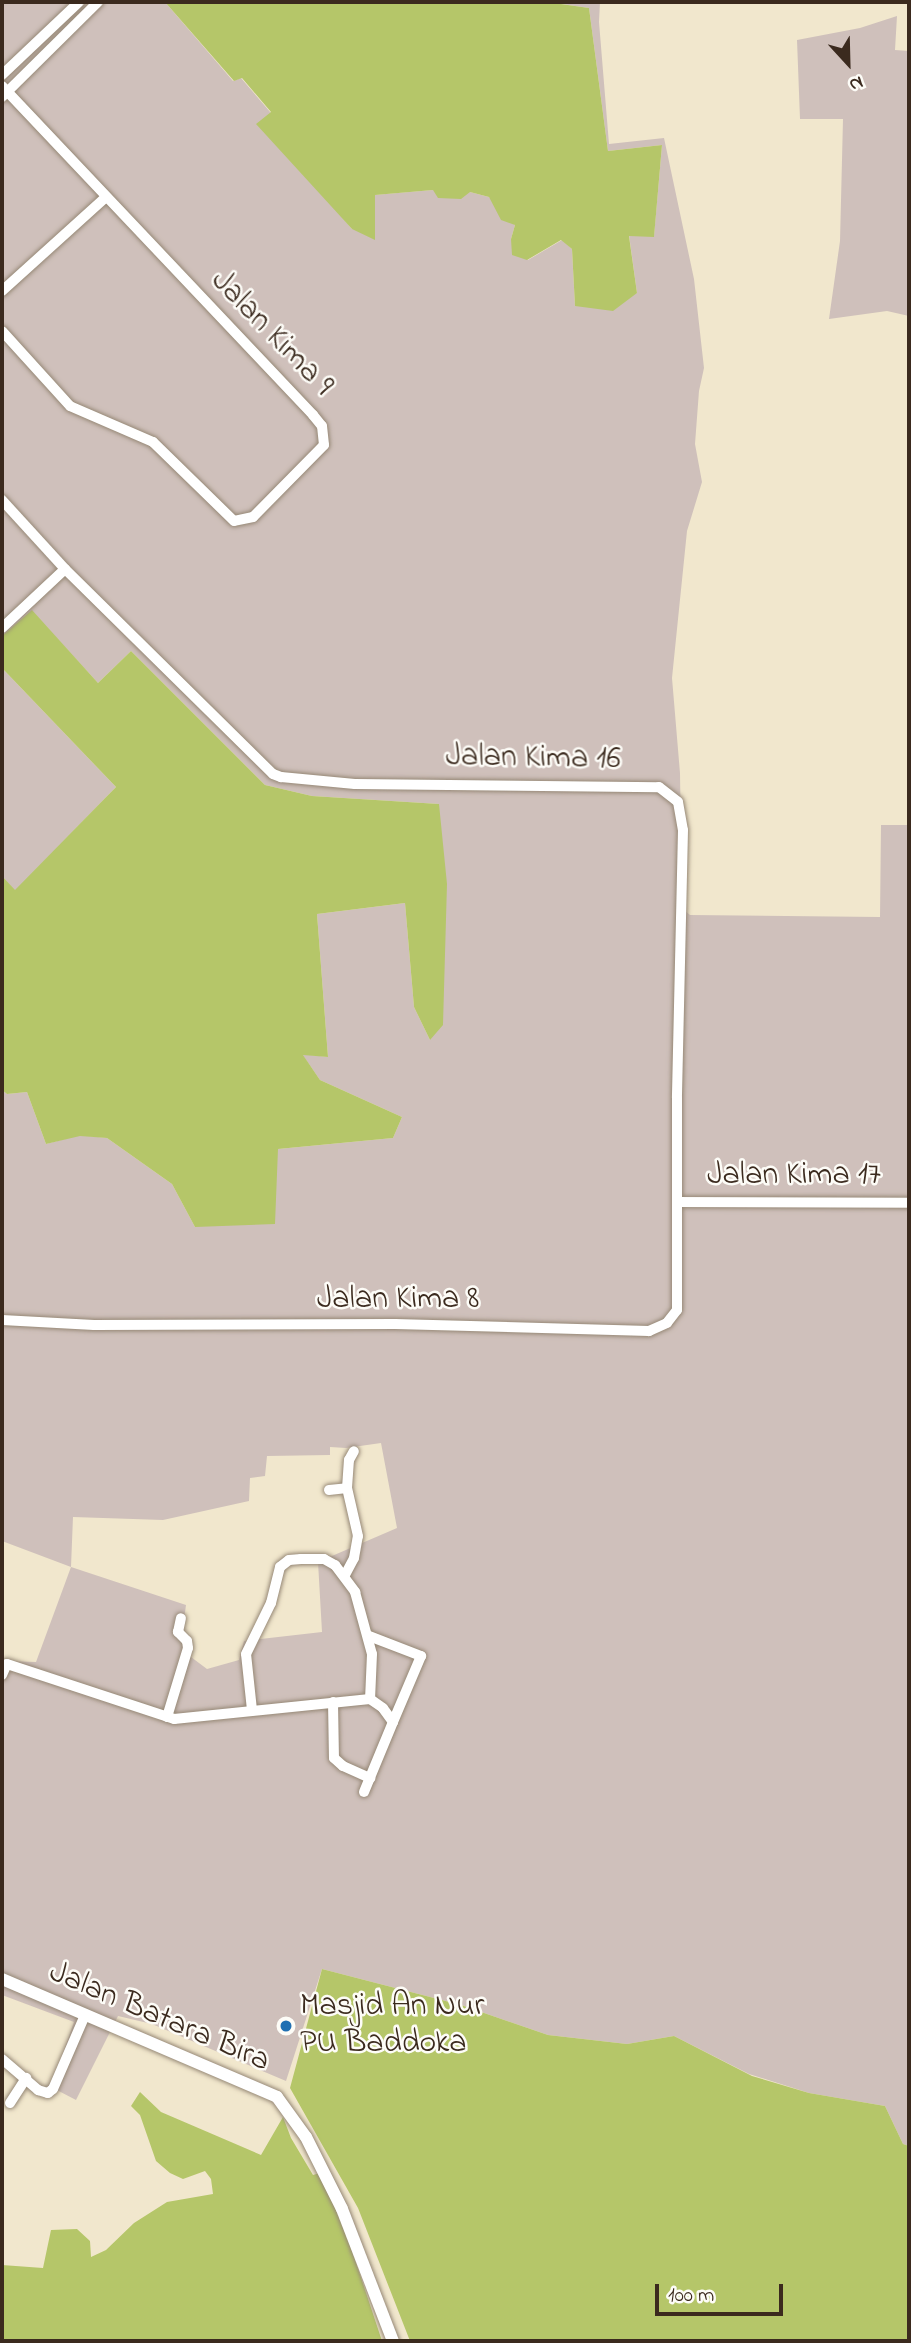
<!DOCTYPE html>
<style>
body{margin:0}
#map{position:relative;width:911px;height:2343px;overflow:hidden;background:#f1e7cd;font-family:"Indie Flower",sans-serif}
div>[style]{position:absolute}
.industrial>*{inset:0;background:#cfc0bb}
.green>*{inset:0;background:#b5c669}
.roads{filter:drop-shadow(0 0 2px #968876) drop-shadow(0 0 2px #968876)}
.minor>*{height:10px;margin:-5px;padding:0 5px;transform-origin:5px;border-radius:5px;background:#fff}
.tertiary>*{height:12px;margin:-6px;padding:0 6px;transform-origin:6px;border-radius:6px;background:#fff}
.dots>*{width:19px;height:19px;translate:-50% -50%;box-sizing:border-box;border:4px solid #fdfcf7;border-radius:50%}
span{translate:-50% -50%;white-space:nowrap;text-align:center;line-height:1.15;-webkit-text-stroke:5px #fdfcf7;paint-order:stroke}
.street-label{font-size:32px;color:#3b2a1e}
.poi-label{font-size:32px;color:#3b2a1e}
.left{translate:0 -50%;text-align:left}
.frame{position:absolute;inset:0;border:4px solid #3b2a1e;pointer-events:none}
.north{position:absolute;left:813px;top:28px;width:70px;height:70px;-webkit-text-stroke:5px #fdfcf7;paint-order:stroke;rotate:158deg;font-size:19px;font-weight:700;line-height:28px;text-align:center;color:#3b2a1e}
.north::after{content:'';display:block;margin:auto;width:24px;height:32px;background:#3b2a1e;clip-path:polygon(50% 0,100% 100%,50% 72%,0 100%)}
.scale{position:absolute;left:655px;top:2284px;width:128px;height:32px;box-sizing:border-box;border:4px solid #3b2a1e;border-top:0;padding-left:9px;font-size:21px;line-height:24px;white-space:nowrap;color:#3b2a1e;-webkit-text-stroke:5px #fdfcf7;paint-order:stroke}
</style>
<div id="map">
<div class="industrial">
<i style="clip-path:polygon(evenodd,2px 2px,165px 2px,233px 81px,241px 78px,271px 113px,323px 195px,352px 229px,374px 195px,433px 190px,470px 192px,489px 197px,515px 225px,511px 239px,528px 260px,562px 240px,572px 249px,575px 306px,637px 293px,629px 235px,654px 236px,662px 145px,608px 151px,589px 8px,548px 2px,600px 2px,599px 22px,609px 144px,664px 138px,694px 279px,704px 368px,699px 391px,695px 444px,702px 482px,687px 531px,672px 678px,680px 773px,682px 908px,690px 915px,880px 917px,881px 825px,909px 825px,909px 2146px,903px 2144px,885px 2106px,809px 2093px,749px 2074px,674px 2036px,627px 2044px,548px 2035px,461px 2005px,322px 1969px,286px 2081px,152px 2024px,118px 2016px,76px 2100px,51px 2087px,74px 2022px,2px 1995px,2px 1661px,36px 1662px,71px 1567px,2px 1541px,2px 1090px,7px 1094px,27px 1092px,46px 1144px,80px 1135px,107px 1138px,172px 1184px,195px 1227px,278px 1149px,393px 1138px,402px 1117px,320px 1080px,302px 1054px,328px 1057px,317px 914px,405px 903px,414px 1007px,430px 1040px,439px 804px,312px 796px,265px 785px,131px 651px,98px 683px,32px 611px,2px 636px,2px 2px,381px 1443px,397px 1528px,318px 1562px,322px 1632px,244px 1641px,239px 1660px,207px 1669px,187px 1654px,182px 1634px,186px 1605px,71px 1567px,73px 1517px,163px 1520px,249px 1501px,250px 1478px,265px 1476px,267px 1456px,330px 1455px,330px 1447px,346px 1448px,381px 1443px)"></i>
<i style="clip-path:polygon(897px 16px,895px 50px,909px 51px,909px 316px,887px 311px,829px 319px,840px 241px,843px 119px,800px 119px,797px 40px,860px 28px)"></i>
<i style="clip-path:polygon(2px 668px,116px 787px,15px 891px,2px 876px)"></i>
</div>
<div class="green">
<i style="clip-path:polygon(165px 2px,547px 2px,589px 8px,608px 151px,662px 145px,654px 237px,629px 236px,637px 293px,613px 311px,575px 306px,572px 249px,561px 240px,527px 260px,512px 255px,511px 239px,515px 225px,501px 220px,489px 197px,470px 192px,461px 199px,438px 198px,433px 190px,375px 195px,375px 240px,352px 229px,256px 124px,271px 112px,242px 78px,234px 81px)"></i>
<i style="clip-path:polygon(32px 610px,98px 683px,131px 651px,265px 785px,312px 796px,439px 804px,447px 884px,443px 1025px,430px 1040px,414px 1007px,405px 903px,317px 914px,328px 1057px,303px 1055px,320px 1080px,402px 1117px,393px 1138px,278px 1149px,275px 1224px,195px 1227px,172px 1184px,107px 1138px,80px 1136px,46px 1144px,27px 1092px,7px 1094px,2px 1090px,2px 876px,15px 890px,116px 787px,2px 668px,2px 636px)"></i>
<i style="clip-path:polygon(322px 1969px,461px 2005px,548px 2035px,627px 2044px,674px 2036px,752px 2076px,809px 2093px,885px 2106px,903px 2144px,909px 2146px,909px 2341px,410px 2341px,358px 2208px,290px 2088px)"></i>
<i style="clip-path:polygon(140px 2092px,161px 2112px,261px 2155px,283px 2117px,291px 2138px,313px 2175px,323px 2172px,330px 2184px,382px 2341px,2px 2341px,2px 2265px,43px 2268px,51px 2230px,77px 2229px,90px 2241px,91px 2257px,106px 2250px,134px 2223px,167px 2202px,213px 2194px,211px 2179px,205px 2171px,183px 2179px,170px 2173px,156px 2161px,140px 2115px,131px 2106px)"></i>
</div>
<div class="roads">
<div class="minor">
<i style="left:2px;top:75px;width:106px;rotate:-43.5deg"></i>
<i style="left:2px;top:86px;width:453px;rotate:46.6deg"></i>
<i style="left:313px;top:415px;width:14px;rotate:51deg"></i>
<i style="left:322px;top:426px;width:19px;rotate:84deg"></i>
<i style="left:324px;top:445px;width:101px;rotate:134.6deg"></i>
<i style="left:253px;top:517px;width:19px;rotate:168deg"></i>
<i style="left:234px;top:521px;width:113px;rotate:-135.7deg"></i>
<i style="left:153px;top:442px;width:90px;rotate:-156.6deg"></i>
<i style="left:70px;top:406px;width:101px;rotate:-132.2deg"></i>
<i style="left:2px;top:97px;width:135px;rotate:-44.7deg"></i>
<i style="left:2px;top:291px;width:139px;rotate:-42.1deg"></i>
<i style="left:2px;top:500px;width:93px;rotate:47.6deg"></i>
<i style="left:65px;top:569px;width:292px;rotate:44.6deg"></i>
<i style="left:273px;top:774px;width:9px;rotate:21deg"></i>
<i style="left:281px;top:777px;width:74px;rotate:5.4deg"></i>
<i style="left:355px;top:784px;width:304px;rotate:0.6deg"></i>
<i style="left:659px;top:787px;width:24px;rotate:38deg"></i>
<i style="left:678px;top:802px;width:28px;rotate:80deg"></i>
<i style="left:683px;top:830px;width:268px;rotate:91.3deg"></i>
<i style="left:677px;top:1098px;width:212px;rotate:90deg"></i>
<i style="left:677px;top:1310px;width:16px;rotate:128deg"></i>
<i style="left:667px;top:1323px;width:20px;rotate:156deg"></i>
<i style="left:649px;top:1331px;width:254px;rotate:-178.4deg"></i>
<i style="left:395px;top:1324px;width:301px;rotate:179.8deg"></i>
<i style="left:94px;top:1325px;width:92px;rotate:-176.9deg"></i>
<i style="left:2px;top:628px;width:86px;rotate:-43.1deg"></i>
<i style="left:679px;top:1202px;width:230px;rotate:0.2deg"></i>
<i style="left:329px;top:1490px;width:18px;rotate:-6deg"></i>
<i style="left:345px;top:1575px;width:19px;rotate:-62deg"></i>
<i style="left:354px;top:1558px;width:22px;rotate:-80deg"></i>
<i style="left:358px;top:1536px;width:49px;rotate:-102.9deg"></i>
<i style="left:347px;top:1488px;width:28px;rotate:-86deg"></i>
<i style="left:349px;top:1460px;width:10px;rotate:-61deg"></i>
<i style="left:369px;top:1636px;width:56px;rotate:21deg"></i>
<i style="left:421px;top:1656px;width:72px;rotate:113deg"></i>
<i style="left:2px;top:1675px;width:12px;rotate:-66deg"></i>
<i style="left:7px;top:1664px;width:176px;rotate:18.2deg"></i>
<i style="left:174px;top:1719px;width:197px;rotate:-5.8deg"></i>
<i style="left:333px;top:1702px;width:56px;rotate:89deg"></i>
<i style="left:334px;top:1758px;width:12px;rotate:42deg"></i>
<i style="left:343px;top:1766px;width:30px;rotate:24deg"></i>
<i style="left:252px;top:1710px;width:56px;rotate:-96.1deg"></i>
<i style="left:246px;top:1654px;width:57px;rotate:-63.9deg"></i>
<i style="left:271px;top:1603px;width:37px;rotate:-76deg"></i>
<i style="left:280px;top:1567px;width:11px;rotate:-38deg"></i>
<i style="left:289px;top:1560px;width:12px;rotate:-5deg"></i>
<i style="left:301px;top:1559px;width:23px"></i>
<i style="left:324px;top:1559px;width:13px;rotate:29deg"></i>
<i style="left:335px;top:1565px;width:34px;rotate:53deg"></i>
<i style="left:355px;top:1592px;width:64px;rotate:74.7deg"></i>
<i style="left:372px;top:1654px;width:45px;rotate:92.5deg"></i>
<i style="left:167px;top:1717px;width:72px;rotate:-73.1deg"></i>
<i style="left:188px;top:1648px;width:7px;rotate:-98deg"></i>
<i style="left:187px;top:1641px;width:13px;rotate:-135deg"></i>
<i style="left:178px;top:1632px;width:14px;rotate:-78deg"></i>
<i style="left:364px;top:1792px;width:76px;rotate:-67.5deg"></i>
<i style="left:393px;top:1722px;width:17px;rotate:-126deg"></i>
<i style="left:383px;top:1708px;width:16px;rotate:-145deg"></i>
<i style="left:2px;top:2059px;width:48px;rotate:40.7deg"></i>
<i style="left:38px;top:2090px;width:10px;rotate:17deg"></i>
<i style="left:48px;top:2093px;width:6px;rotate:-39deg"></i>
<i style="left:53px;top:2089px;width:81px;rotate:-66.6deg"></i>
<i style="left:10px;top:2103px;width:30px;rotate:-57deg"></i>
</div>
<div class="tertiary">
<i style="left:2px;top:1979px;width:299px;rotate:23.2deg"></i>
<i style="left:277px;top:2097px;width:49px;rotate:54.1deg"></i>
<i style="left:306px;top:2137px;width:80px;rotate:63.4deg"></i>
<i style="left:342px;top:2209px;width:142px;rotate:68.9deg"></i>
</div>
</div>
<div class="dots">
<i style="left:286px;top:2026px;background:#1f6fb2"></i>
</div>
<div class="street-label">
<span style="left:271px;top:334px;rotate:46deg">Jalan Kima 9</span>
<span style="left:533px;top:759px;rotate:1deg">Jalan Kima 16</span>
<span style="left:794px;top:1176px">Jalan Kima 17</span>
<span style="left:398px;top:1300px">Jalan Kima 8</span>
<span style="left:159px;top:2018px;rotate:23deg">Jalan Batara Bira</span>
</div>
<div class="poi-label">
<span class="left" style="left:300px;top:2026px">Masjid An Nur<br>PU Baddoka</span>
</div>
<div class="frame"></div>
<div class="north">N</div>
<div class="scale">100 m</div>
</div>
